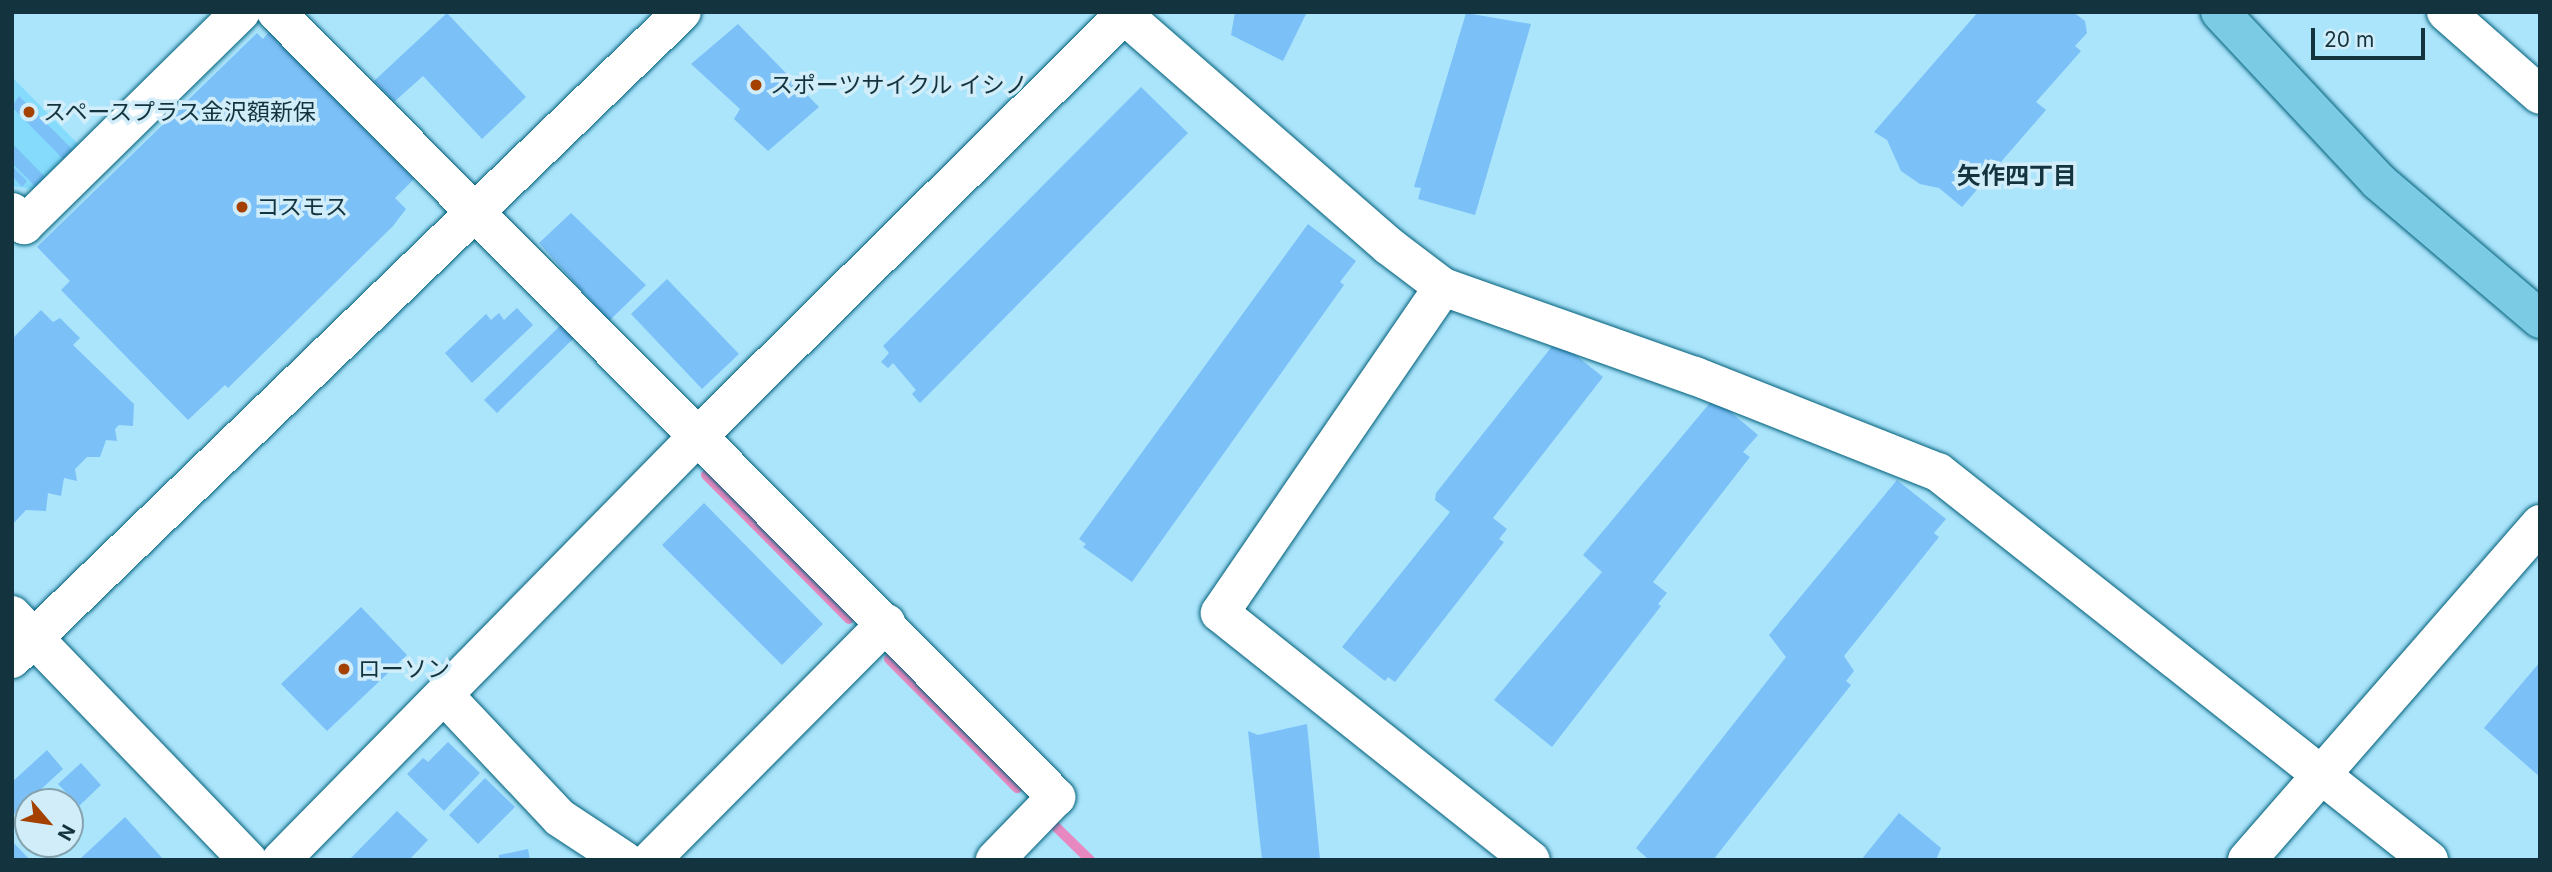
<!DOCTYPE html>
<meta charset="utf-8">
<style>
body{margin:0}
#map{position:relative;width:2552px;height:872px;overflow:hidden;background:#aae5fc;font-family:Inter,"Noto Sans JP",sans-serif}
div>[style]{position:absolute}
.built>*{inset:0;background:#85dbfc}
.stream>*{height:10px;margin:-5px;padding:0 5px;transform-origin:5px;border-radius:5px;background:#e789c0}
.building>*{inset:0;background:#7cc0f8}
.roads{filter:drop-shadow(0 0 2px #005f79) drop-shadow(0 0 2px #005f79)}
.minor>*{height:38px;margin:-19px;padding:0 19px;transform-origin:19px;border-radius:19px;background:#fff}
.major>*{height:38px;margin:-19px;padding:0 19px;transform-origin:19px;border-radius:19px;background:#7acbe3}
.dots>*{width:19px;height:19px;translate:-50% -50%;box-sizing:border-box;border:4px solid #d0edf9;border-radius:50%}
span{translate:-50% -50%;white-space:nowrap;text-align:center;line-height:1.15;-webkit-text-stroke:7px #d0edf9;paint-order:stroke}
.poi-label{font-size:23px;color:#13333e}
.left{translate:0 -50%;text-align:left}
.neighbourhood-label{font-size:24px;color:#13333e;font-weight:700}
.frame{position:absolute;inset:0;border:14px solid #13333e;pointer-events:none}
.north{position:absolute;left:14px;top:788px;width:70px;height:70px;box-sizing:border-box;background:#d0edf9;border:2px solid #84a3ae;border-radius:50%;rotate:119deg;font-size:19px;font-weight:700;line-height:28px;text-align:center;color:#13333e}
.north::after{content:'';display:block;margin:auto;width:24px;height:32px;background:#a44101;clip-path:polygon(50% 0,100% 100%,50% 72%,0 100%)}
.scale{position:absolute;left:2311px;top:28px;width:114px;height:32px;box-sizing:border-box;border:4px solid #13333e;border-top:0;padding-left:9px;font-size:21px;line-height:24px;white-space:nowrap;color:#13333e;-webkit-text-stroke:5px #d0edf9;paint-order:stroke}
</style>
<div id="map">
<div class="built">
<i style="clip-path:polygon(12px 77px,81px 147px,38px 190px,12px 186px)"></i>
</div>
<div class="stream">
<i style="left:706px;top:475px;width:203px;rotate:45.2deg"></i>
<i style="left:889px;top:659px;width:182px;rotate:45.2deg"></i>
<i style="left:1053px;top:824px;width:52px;rotate:44.2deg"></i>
</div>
<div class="building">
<i style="clip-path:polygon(1235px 12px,1307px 12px,1283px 61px,1231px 35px)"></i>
<i style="clip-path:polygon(1978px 12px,2073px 12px,2085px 21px,2087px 33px,2075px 46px,2081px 51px,2036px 102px,2046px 110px,1962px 207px,1939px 188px,1920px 184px,1901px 171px,1887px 140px,1874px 132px)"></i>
<i style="clip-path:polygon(447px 13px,526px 97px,482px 139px,423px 76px,394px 102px,374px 81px)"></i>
<i style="clip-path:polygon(1466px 13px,1531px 24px,1475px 215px,1418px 199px,1421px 188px,1414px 187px)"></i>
<i style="clip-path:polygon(738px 24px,819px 107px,768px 151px,734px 119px,740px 109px,691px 64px)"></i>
<i style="clip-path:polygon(269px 32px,414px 179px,395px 198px,406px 209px,393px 226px,228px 388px,225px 385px,188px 420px,61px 290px,70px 281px,37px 247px,257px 33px,263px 39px)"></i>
<i style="clip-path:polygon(1141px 87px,1188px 133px,920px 403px,912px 394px,916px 390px,893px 363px,888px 368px,881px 362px,889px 353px,883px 346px)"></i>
<i style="clip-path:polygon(19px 96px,73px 150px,63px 159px,12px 107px)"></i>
<i style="clip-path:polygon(12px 143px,45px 177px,35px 186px,12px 163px)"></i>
<i style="clip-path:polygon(12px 166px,27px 181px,22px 187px,12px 176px)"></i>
<i style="clip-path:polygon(571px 213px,646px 285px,609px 321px,539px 243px)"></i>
<i style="clip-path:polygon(1308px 224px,1356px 261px,1340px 282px,1344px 285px,1132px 582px,1083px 547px,1086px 544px,1079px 539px)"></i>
<i style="clip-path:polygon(667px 279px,739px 354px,702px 389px,631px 314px)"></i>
<i style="clip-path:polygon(517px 308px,533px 325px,472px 383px,445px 353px,486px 314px,491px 320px,499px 313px,504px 320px)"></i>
<i style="clip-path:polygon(41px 310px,53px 322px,60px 318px,80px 338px,73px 345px,134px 404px,133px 426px,119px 425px,115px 429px,117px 441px,106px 440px,100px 457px,87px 457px,75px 469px,77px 481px,64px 478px,61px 496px,48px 493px,46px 511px,26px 510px,12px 525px,12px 339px)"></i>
<i style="clip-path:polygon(562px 324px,575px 337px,497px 413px,484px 400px)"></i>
<i style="clip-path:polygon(1557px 340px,1603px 377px,1493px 518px,1507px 529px,1499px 539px,1504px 542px,1395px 682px,1388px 677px,1385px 681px,1342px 647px,1450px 512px,1435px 500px,1436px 493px)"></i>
<i style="clip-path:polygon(1714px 398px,1758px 435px,1743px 452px,1750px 457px,1653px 582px,1667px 593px,1658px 604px,1661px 606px,1552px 747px,1494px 700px,1602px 572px,1583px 555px)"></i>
<i style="clip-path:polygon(1897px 480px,1946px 519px,1934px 533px,1939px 537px,1844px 656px,1854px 671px,1846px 681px,1851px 685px,1713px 860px,1649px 860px,1636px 848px,1786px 657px,1769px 635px)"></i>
<i style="clip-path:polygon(704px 503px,823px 624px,782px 665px,662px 545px)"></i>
<i style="clip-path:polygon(361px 607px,407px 655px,327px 731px,281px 684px)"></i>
<i style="clip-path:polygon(2540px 662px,2540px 777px,2484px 728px)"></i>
<i style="clip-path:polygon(1307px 724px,1320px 860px,1262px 860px,1248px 731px,1258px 735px)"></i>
<i style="clip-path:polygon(448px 742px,480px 773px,444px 811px,407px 774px,423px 758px,428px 762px)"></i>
<i style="clip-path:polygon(47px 750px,63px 769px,12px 816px,12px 782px)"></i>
<i style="clip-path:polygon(81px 763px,101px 785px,79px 806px,58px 784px)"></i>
<i style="clip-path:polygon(485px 778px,515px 807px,478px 844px,449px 815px)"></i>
<i style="clip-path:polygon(51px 794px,58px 802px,43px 802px)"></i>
<i style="clip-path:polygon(397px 811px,428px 840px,409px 860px,349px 860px)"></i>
<i style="clip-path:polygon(1899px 813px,1941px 848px,1936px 860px,1861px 860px)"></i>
<i style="clip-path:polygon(28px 815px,28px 839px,16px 826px)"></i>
<i style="clip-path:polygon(70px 815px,82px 828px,70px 839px)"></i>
<i style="clip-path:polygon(125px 817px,164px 860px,79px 860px)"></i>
<i style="clip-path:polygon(12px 841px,30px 860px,12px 860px)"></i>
<i style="clip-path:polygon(32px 844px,65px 844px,47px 860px)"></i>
<i style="clip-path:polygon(528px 849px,530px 860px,499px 860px,499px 855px)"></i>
</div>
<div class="roads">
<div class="minor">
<i style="left:276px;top:12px;width:1107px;rotate:45.18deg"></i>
<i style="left:1056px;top:797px;width:88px;rotate:134.1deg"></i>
<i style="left:2446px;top:12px;width:125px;rotate:41.4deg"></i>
<i style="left:12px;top:212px;width:18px;rotate:47deg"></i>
<i style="left:24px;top:225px;width:304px;rotate:-44.5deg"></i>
<i style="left:1443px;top:287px;width:395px;rotate:124.4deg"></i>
<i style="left:1220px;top:613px;width:397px;rotate:38.5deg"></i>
<i style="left:12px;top:615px;width:340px;rotate:46.1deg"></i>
<i style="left:12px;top:659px;width:931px;rotate:-44deg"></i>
<i style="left:444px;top:695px;width:169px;rotate:46.7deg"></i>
<i style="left:560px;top:818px;width:77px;rotate:33.3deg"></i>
<i style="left:281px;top:860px;width:593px;rotate:-45.48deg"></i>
<i style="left:697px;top:437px;width:600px;rotate:-44.66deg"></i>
<i style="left:1124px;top:15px;width:352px;rotate:41.1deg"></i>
<i style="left:1389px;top:246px;width:68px;rotate:37.2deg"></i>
<i style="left:1443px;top:287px;width:267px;rotate:19.5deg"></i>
<i style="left:1695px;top:376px;width:261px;rotate:21.6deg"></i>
<i style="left:1938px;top:472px;width:626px;rotate:38.32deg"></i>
<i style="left:651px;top:860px;width:334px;rotate:-45.2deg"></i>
<i style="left:2247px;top:860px;width:446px;rotate:-48.9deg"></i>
</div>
<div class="major">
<i style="left:2220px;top:12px;width:231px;rotate:46.9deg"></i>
<i style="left:2378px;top:181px;width:213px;rotate:40.4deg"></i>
</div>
</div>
<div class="dots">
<i style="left:756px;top:85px;background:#a44101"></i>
<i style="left:29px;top:112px;background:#a44101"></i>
<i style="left:242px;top:207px;background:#a44101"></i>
<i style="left:344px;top:669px;background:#a44101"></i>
</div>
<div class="poi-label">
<span class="left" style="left:770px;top:85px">スポーツサイクル イシノ</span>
<span class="left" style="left:43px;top:112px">スペースプラス金沢額新保</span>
<span class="left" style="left:256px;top:207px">コスモス</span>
<span class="left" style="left:358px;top:669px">ローソン</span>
</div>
<div class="neighbourhood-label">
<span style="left:2017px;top:176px">矢作四丁目</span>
</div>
<div class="frame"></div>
<div class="north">N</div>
<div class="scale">20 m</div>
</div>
